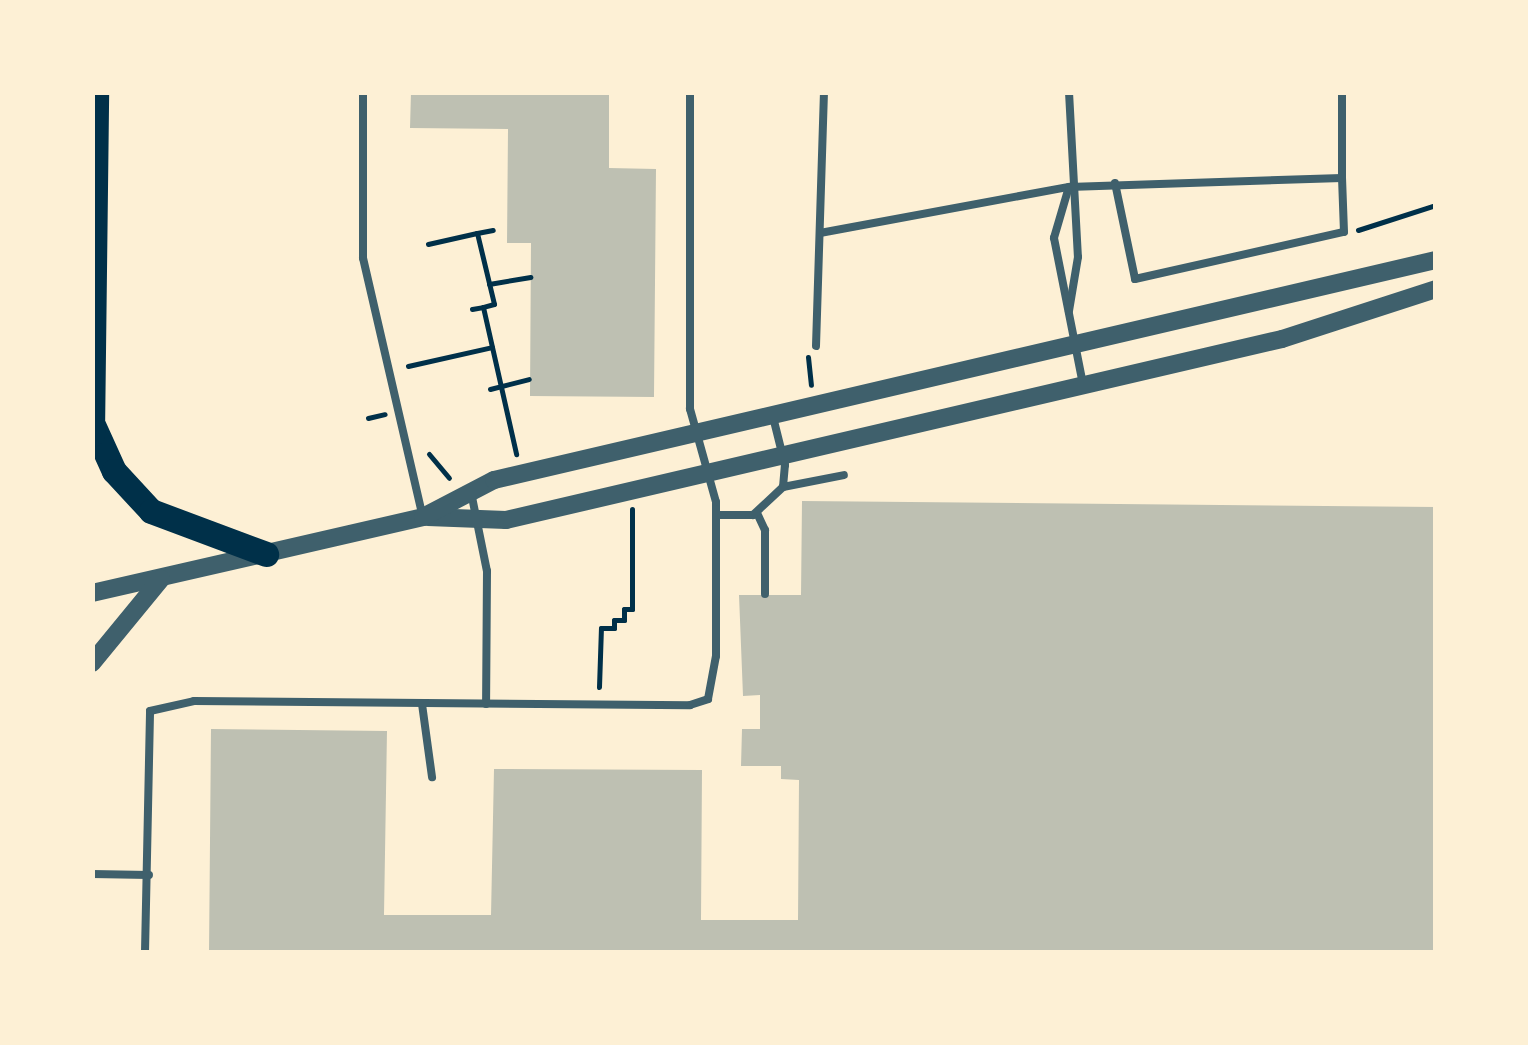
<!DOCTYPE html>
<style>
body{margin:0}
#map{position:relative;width:1528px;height:1045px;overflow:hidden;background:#fdf0d5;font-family:Rubik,sans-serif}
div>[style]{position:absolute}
.building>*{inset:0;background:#bec0b2}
.path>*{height:5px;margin:-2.5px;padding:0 2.5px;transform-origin:2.5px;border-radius:2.5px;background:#003049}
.service>*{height:8px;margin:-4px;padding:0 4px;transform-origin:4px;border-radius:4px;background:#3f606c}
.tertiary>*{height:18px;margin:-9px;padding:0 9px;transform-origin:9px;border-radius:9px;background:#3f606c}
.motorway>*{height:25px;margin:-12.5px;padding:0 12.5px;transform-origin:12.5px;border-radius:12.5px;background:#003049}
span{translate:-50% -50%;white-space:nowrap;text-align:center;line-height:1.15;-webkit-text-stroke:10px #fdf0d5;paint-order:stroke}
.frame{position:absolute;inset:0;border:95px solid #fdf0d5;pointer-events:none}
</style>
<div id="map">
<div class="building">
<i style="clip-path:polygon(411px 92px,609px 95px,609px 168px,656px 169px,654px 397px,530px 396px,531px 243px,507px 243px,508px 129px,410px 128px)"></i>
<i style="clip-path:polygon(802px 501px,1436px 507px,1436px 952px,209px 952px,211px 729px,387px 731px,384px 915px,491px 915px,494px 769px,702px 770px,701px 920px,798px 920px,799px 780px,781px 779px,781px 766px,741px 766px,742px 729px,760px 729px,760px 695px,743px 696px,739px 595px,801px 595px)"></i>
</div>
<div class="path">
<i style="left:1358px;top:230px;width:82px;rotate:-17.8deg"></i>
<i style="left:477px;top:233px;width:16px;rotate:-11deg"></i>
<i style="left:428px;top:244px;width:50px;rotate:-12.7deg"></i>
<i style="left:477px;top:233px;width:73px;rotate:76.5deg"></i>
<i style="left:494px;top:304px;width:11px;rotate:165deg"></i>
<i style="left:483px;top:307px;width:151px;rotate:77.3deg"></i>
<i style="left:489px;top:284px;width:42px;rotate:-9.7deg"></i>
<i style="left:472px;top:309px;width:11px;rotate:-10deg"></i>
<i style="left:808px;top:357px;width:28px;rotate:84deg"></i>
<i style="left:408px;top:366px;width:86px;rotate:-12.7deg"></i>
<i style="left:490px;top:389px;width:40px;rotate:-14.4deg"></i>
<i style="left:368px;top:418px;width:17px;rotate:-13deg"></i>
<i style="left:429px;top:454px;width:31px;rotate:50deg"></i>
<i style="left:599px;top:687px;width:59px;rotate:-88.1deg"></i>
<i style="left:601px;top:628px;width:13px"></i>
<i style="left:614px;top:628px;width:8px;rotate:-90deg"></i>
<i style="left:614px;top:620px;width:10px"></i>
<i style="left:624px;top:620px;width:11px;rotate:-90deg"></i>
<i style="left:624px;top:609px;width:8px"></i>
<i style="left:632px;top:609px;width:100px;rotate:-90deg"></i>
</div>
<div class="service">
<i style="left:363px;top:92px;width:166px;rotate:90deg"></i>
<i style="left:363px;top:258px;width:266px;rotate:77deg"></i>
<i style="left:1069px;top:92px;width:165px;rotate:86.9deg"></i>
<i style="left:1078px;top:257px;width:55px;rotate:99.5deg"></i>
<i style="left:1115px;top:183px;width:98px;rotate:78.2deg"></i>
<i style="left:1135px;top:279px;width:214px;rotate:-12.7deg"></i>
<i style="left:1344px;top:232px;width:54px;rotate:-92.1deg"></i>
<i style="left:1068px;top:190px;width:50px;rotate:106.3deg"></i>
<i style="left:1054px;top:238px;width:150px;rotate:78.8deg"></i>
<i style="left:820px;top:233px;width:253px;rotate:-10.5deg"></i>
<i style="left:1069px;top:187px;width:273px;rotate:-1.9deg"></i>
<i style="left:1342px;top:178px;width:86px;rotate:-90deg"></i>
<i style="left:816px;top:346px;width:254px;rotate:-88.2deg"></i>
<i style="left:783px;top:487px;width:62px;rotate:-11.1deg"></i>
<i style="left:471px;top:492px;width:81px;rotate:78.6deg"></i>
<i style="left:487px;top:571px;width:133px;rotate:90.4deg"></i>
<i style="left:757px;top:513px;width:19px;rotate:65deg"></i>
<i style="left:765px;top:530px;width:64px;rotate:90deg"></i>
<i style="left:716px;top:515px;width:37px"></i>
<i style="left:753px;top:515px;width:41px;rotate:-43deg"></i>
<i style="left:783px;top:487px;width:22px;rotate:-85deg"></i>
<i style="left:785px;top:465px;width:49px;rotate:-104deg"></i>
<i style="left:422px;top:704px;width:74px;rotate:82.2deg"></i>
<i style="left:92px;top:874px;width:57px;rotate:1deg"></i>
<i style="left:145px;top:952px;width:241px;rotate:-88.8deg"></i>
<i style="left:150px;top:711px;width:45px;rotate:-12.8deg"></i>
<i style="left:194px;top:701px;width:496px;rotate:0.5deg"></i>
<i style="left:690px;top:705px;width:19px;rotate:-18deg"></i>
<i style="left:708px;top:699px;width:44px;rotate:-79.5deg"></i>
<i style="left:716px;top:656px;width:154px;rotate:-90deg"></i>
<i style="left:716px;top:502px;width:97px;rotate:-105.6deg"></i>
<i style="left:690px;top:409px;width:317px;rotate:-90deg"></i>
</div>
<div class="tertiary">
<i style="left:428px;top:517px;width:78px;rotate:2.2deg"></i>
<i style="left:506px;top:520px;width:797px;rotate:-13.13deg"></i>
<i style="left:1282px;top:339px;width:162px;rotate:-18deg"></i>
<i style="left:92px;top:593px;width:340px;rotate:-12.9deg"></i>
<i style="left:423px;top:517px;width:80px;rotate:-27.5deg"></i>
<i style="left:494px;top:480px;width:967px;rotate:-13.15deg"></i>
<i style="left:92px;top:663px;width:109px;rotate:-50.6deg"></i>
</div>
<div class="motorway">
<i style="left:94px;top:427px;width:48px;rotate:65.6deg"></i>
<i style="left:114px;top:471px;width:54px;rotate:47.2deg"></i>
<i style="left:151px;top:511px;width:123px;rotate:20.5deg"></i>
<i style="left:92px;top:434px;width:342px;rotate:-89.3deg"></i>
</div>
<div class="frame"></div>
</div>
